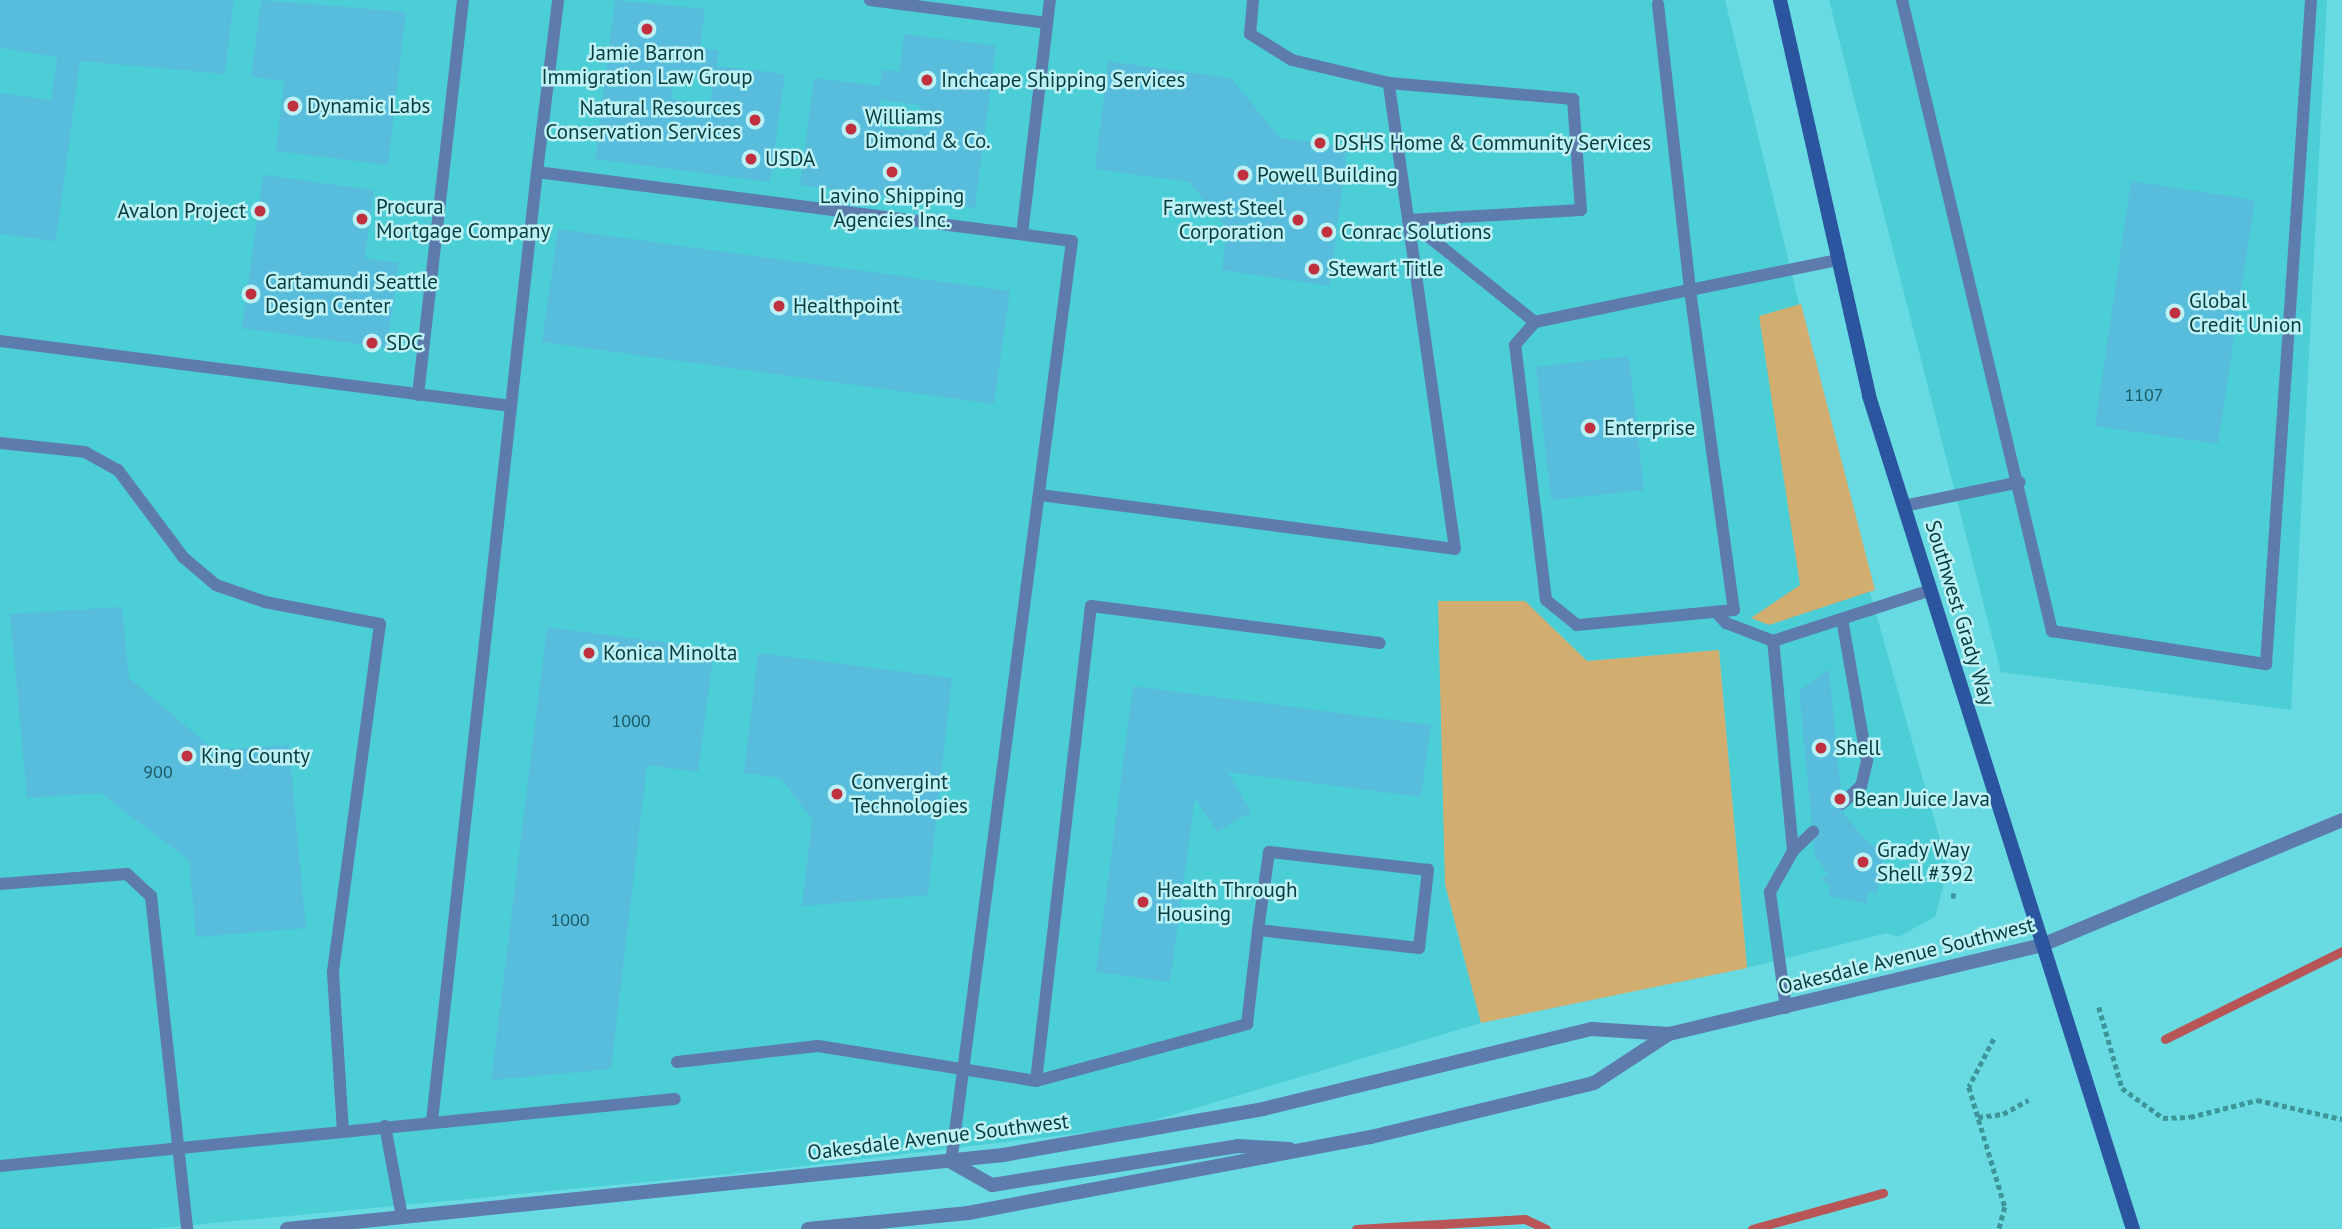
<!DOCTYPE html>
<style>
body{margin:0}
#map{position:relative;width:2342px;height:1229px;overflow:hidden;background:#68dae1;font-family:"PT Sans",sans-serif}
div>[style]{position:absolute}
.built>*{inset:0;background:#4cced6}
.green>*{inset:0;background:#d1ad6f}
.stream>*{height:9px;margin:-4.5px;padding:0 4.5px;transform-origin:4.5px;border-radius:4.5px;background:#b85557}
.building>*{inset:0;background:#58bddc}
.path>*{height:4.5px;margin-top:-2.25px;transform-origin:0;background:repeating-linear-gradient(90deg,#3d959a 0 5px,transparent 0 8.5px)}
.service>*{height:12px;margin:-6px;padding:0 6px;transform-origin:6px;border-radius:6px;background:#5e7bad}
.tertiary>*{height:14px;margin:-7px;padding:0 7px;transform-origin:7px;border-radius:7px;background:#5e7bad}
.secondary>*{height:14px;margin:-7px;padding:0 7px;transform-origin:7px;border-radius:7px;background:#2b559e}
.dots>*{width:19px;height:19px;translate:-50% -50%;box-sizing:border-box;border:4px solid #bef1f4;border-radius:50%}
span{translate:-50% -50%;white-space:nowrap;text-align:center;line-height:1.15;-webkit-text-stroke:5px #bef1f4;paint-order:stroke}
.number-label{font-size:18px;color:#1a5c66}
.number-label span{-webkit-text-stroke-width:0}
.poi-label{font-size:21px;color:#063c3f}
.left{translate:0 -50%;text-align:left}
.right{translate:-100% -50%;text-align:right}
.street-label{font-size:21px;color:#063c3f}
</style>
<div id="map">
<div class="built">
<i style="clip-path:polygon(0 0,1725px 0,1866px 578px,1948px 868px,1935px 917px,1898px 937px,1887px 933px,1747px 968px,1719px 650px,1587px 661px,1525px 602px,1445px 884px,1481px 1023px,1132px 1127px,762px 1171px,150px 1229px,0 1229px)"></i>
<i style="clip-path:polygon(1829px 0,2327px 0,2291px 710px,2001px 672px)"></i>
</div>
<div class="green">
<i style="clip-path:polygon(1801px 304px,1875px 590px,1769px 625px,1751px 618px,1800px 585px,1759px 316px)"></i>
<i style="clip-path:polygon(1438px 601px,1525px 601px,1587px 661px,1719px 650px,1747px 968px,1481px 1023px,1445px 884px)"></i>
</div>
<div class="stream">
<i style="left:2165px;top:1039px;width:198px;rotate:-26.4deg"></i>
<i style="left:1356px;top:1229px;width:169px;rotate:-3.4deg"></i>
<i style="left:1525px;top:1219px;width:23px;rotate:25deg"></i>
<i style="left:1752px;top:1229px;width:136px;rotate:-15.4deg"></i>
</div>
<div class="building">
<i style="clip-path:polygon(0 0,234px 0,225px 74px,80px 61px,56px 241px,0 234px,0 93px,51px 100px,57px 57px,0 48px)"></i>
<i style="clip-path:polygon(261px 0,406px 12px,388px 165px,276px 151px,284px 81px,251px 77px)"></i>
<i style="clip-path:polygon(evenodd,615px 0,705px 9px,698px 67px,705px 49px,719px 50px,717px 66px,785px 74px,770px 182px,595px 159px,615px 0,674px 74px,713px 79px,710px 104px,671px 99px,674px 74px)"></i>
<i style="clip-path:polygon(evenodd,904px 34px,996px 46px,975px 208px,800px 185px,814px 78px,880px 86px,882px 69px,899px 72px,904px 34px,881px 100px,920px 105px,916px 131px,878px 126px,881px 100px)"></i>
<i style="clip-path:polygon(1108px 61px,1231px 78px,1280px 138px,1347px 147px,1330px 286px,1222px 270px,1227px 228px,1189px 182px,1095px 169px)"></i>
<i style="clip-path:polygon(263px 175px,374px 190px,365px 258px,399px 263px,387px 348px,242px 328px)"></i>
<i style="clip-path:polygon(2131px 181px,2255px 200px,2218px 444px,2095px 426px)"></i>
<i style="clip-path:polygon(558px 229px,1010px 291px,994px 404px,542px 342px)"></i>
<i style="clip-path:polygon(1629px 356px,1644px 490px,1551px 500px,1536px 367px)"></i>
<i style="clip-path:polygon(122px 607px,129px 678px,214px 750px,289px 745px,306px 928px,196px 937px,189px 860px,100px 793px,27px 798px,10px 614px)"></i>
<i style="clip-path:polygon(547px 627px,714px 649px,698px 772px,647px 765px,611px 1069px,491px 1080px)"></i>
<i style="clip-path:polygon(758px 653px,952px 678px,928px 895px,802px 906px,812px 820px,781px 778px,744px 773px)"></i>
<i style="clip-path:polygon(1829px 669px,1843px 813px,1869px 844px,1884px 851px,1877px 894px,1868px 892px,1867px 904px,1829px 896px,1829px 885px,1821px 879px,1828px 874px,1815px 856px,1799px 691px)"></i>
<i style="clip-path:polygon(1133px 686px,1431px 725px,1421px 797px,1228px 772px,1251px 812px,1217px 832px,1195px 798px,1170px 982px,1096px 972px)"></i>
</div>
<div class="path">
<i style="left:1951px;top:895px;width:5px;rotate:11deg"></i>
<i style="left:2099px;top:1007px;width:84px;rotate:74.1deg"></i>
<i style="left:2122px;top:1088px;width:51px;rotate:36.2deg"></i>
<i style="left:2163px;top:1118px;width:27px;rotate:-2deg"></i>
<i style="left:2190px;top:1117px;width:69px;rotate:-14.2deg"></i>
<i style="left:2257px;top:1100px;width:87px;rotate:12.6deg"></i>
<i style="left:1994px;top:1039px;width:54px;rotate:117.5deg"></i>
<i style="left:1969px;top:1087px;width:125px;rotate:73.3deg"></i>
<i style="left:2005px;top:1207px;width:23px;rotate:105deg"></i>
<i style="left:1978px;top:1117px;width:25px;rotate:-7deg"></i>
<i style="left:2003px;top:1114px;width:29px;rotate:-29deg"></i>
</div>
<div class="service">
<i style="left:870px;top:0;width:177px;rotate:7.4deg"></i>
<i style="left:1253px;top:0;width:34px;rotate:95deg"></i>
<i style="left:1250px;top:34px;width:49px;rotate:31.8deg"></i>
<i style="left:1292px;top:60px;width:100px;rotate:13.3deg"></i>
<i style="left:1389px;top:83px;width:185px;rotate:5deg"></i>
<i style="left:1573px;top:99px;width:111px;rotate:85.9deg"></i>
<i style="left:1581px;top:210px;width:173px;rotate:176.7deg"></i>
<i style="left:1902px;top:0;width:649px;rotate:76.63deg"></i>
<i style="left:2052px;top:631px;width:217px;rotate:8.8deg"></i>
<i style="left:2266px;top:664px;width:666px;rotate:-86.12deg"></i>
<i style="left:1658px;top:4px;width:288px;rotate:83.6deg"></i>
<i style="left:1690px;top:290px;width:323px;rotate:82.2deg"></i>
<i style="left:1734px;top:610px;width:158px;rotate:174.5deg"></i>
<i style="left:1577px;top:625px;width:40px;rotate:-141deg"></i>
<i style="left:1546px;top:600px;width:257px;rotate:-96.9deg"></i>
<i style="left:1515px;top:345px;width:30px;rotate:-49deg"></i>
<i style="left:1535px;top:322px;width:158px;rotate:-11.7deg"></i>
<i style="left:1690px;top:290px;width:151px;rotate:-11.5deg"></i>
<i style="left:537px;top:172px;width:173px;rotate:-83deg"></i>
<i style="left:1408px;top:220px;width:163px;rotate:38.8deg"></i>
<i style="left:1022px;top:234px;width:236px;rotate:-83.2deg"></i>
<i style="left:0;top:341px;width:515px;rotate:7.25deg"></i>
<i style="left:418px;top:395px;width:398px;rotate:-83.5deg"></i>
<i style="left:0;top:443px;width:85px;rotate:6deg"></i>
<i style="left:85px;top:452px;width:38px;rotate:29deg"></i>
<i style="left:118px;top:470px;width:109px;rotate:53.2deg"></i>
<i style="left:183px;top:557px;width:43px;rotate:40.3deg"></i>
<i style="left:216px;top:585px;width:52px;rotate:19.1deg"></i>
<i style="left:265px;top:602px;width:117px;rotate:10.8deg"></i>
<i style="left:380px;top:624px;width:352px;rotate:97.7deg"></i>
<i style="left:333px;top:973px;width:157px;rotate:86.4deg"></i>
<i style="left:1040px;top:495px;width:418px;rotate:7.4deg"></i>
<i style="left:1455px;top:549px;width:471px;rotate:-98.1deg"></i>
<i style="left:1904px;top:506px;width:118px;rotate:-11.7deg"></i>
<i style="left:1716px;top:612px;width:15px;rotate:48deg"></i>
<i style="left:1726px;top:623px;width:50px;rotate:21deg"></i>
<i style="left:1842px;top:619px;width:144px;rotate:80deg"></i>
<i style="left:1867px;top:761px;width:26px;rotate:103deg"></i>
<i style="left:1861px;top:786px;width:26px;rotate:137deg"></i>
<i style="left:1793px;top:851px;width:28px;rotate:-44deg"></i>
<i style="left:0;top:884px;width:127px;rotate:-4.5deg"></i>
<i style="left:127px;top:874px;width:33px;rotate:43deg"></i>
<i style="left:151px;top:896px;width:335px;rotate:83.8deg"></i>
<i style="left:1786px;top:1008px;width:117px;rotate:-97.9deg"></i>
<i style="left:1770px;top:892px;width:47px;rotate:-60.7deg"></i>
<i style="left:1793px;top:851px;width:211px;rotate:-95.4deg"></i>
<i style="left:1773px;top:641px;width:166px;rotate:-17.9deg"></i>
<i style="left:677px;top:1062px;width:142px;rotate:-6.5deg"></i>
<i style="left:818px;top:1046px;width:221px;rotate:9.1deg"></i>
<i style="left:1036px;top:1081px;width:219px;rotate:-15.1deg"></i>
<i style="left:1247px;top:1024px;width:95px;rotate:-83.3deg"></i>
<i style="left:1258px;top:930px;width:162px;rotate:6.4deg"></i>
<i style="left:1419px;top:948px;width:79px;rotate:-83.4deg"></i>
<i style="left:1428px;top:870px;width:160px;rotate:-173.5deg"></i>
<i style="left:1269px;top:852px;width:79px;rotate:98deg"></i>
<i style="left:1036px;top:1081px;width:478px;rotate:-83.4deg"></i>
<i style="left:1091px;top:606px;width:291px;rotate:7.3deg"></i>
<i style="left:432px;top:1121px;width:955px;rotate:-83.69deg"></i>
<i style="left:537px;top:172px;width:539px;rotate:7.35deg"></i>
<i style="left:1072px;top:241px;width:929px;rotate:97.48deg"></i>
<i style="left:385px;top:1126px;width:93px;rotate:79.4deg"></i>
<i style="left:0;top:1166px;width:678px;rotate:-5.67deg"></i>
</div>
<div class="tertiary">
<i style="left:951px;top:1162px;width:47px;rotate:29.3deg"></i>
<i style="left:992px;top:1185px;width:249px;rotate:-9deg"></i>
<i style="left:1238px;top:1146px;width:52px;rotate:3.3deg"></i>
<i style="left:287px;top:1229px;width:720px;rotate:-5.9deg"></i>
<i style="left:1003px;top:1155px;width:264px;rotate:-10deg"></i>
<i style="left:1263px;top:1109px;width:339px;rotate:-13.7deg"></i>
<i style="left:1592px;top:1029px;width:77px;rotate:3.7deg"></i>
<i style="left:1669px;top:1034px;width:383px;rotate:-13.4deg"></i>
<i style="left:2042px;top:945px;width:325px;rotate:-22.6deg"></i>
<i style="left:808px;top:1229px;width:161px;rotate:-5.7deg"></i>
<i style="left:968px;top:1213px;width:410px;rotate:-10.7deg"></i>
<i style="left:1371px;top:1137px;width:229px;rotate:-13.6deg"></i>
<i style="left:1594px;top:1083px;width:90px;rotate:-33.2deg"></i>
</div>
<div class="secondary">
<i style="left:1780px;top:0;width:406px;rotate:77.3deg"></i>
<i style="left:1869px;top:396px;width:874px;rotate:72.42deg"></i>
</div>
<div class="dots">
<i style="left:647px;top:29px;background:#c0303e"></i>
<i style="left:927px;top:80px;background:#c0303e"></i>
<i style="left:293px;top:106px;background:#c0303e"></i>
<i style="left:755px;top:120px;background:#c0303e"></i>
<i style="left:851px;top:129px;background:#c0303e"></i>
<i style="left:1320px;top:143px;background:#c0303e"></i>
<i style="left:751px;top:159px;background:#c0303e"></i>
<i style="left:892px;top:172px;background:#c0303e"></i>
<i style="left:1243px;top:175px;background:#c0303e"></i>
<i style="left:260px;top:211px;background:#c0303e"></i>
<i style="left:362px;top:219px;background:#c0303e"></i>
<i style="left:1298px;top:220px;background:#c0303e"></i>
<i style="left:1327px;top:232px;background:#c0303e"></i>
<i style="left:1314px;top:269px;background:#c0303e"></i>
<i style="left:251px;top:294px;background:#c0303e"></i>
<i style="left:779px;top:306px;background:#c0303e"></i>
<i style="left:2175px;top:313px;background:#c0303e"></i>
<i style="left:372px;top:343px;background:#c0303e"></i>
<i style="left:1590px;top:428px;background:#c0303e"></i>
<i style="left:589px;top:653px;background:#c0303e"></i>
<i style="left:1821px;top:748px;background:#c0303e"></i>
<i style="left:187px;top:756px;background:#c0303e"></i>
<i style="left:837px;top:794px;background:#c0303e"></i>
<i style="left:1840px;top:799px;background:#c0303e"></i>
<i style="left:1863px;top:862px;background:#c0303e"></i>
<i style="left:1143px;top:902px;background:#c0303e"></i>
</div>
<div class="number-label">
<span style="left:2144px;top:395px">1107</span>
<span style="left:631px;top:721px">1000</span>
<span style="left:158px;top:772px">900</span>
<span style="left:570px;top:920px">1000</span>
</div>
<div class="poi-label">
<span style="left:647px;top:65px">Jamie Barron<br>Immigration Law Group</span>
<span class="left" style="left:941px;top:80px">Inchcape Shipping Services</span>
<span class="left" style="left:307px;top:106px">Dynamic Labs</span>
<span class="right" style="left:741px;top:120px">Natural Resources<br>Conservation Services</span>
<span class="left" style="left:865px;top:129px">Williams<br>Dimond &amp; Co.</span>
<span class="left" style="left:1334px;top:143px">DSHS Home &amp; Community Services</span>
<span class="left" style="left:765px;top:159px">USDA</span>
<span class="left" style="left:1257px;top:175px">Powell Building</span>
<span style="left:892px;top:208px">Lavino Shipping<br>Agencies Inc.</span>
<span class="left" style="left:376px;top:219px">Procura<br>Mortgage Company</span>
<span class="right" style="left:1284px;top:220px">Farwest Steel<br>Corporation</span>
<span class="right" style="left:246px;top:211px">Avalon Project</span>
<span class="left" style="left:1341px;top:232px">Conrac Solutions</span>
<span class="left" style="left:1328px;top:269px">Stewart Title</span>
<span class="left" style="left:265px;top:294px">Cartamundi Seattle<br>Design Center</span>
<span class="left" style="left:2189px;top:313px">Global<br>Credit Union</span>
<span class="left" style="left:793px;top:306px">Healthpoint</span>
<span class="left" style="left:386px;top:343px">SDC</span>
<span class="left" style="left:1604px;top:428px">Enterprise</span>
<span class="left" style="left:603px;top:653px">Konica Minolta</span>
<span class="left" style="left:1835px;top:748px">Shell</span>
<span class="left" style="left:201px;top:756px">King County</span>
<span class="left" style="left:851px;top:794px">Convergint<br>Technologies</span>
<span class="left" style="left:1854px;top:799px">Bean Juice Java</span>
<span class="left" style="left:1877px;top:862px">Grady Way<br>Shell #392</span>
<span class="left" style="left:1157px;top:902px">Health Through<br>Housing</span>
</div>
<div class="street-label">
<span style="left:1960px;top:613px;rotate:73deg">Southwest Grady Way</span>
<span style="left:1906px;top:956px;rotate:-14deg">Oakesdale Avenue Southwest</span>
<span style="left:938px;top:1137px;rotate:-7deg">Oakesdale Avenue Southwest</span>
</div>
</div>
